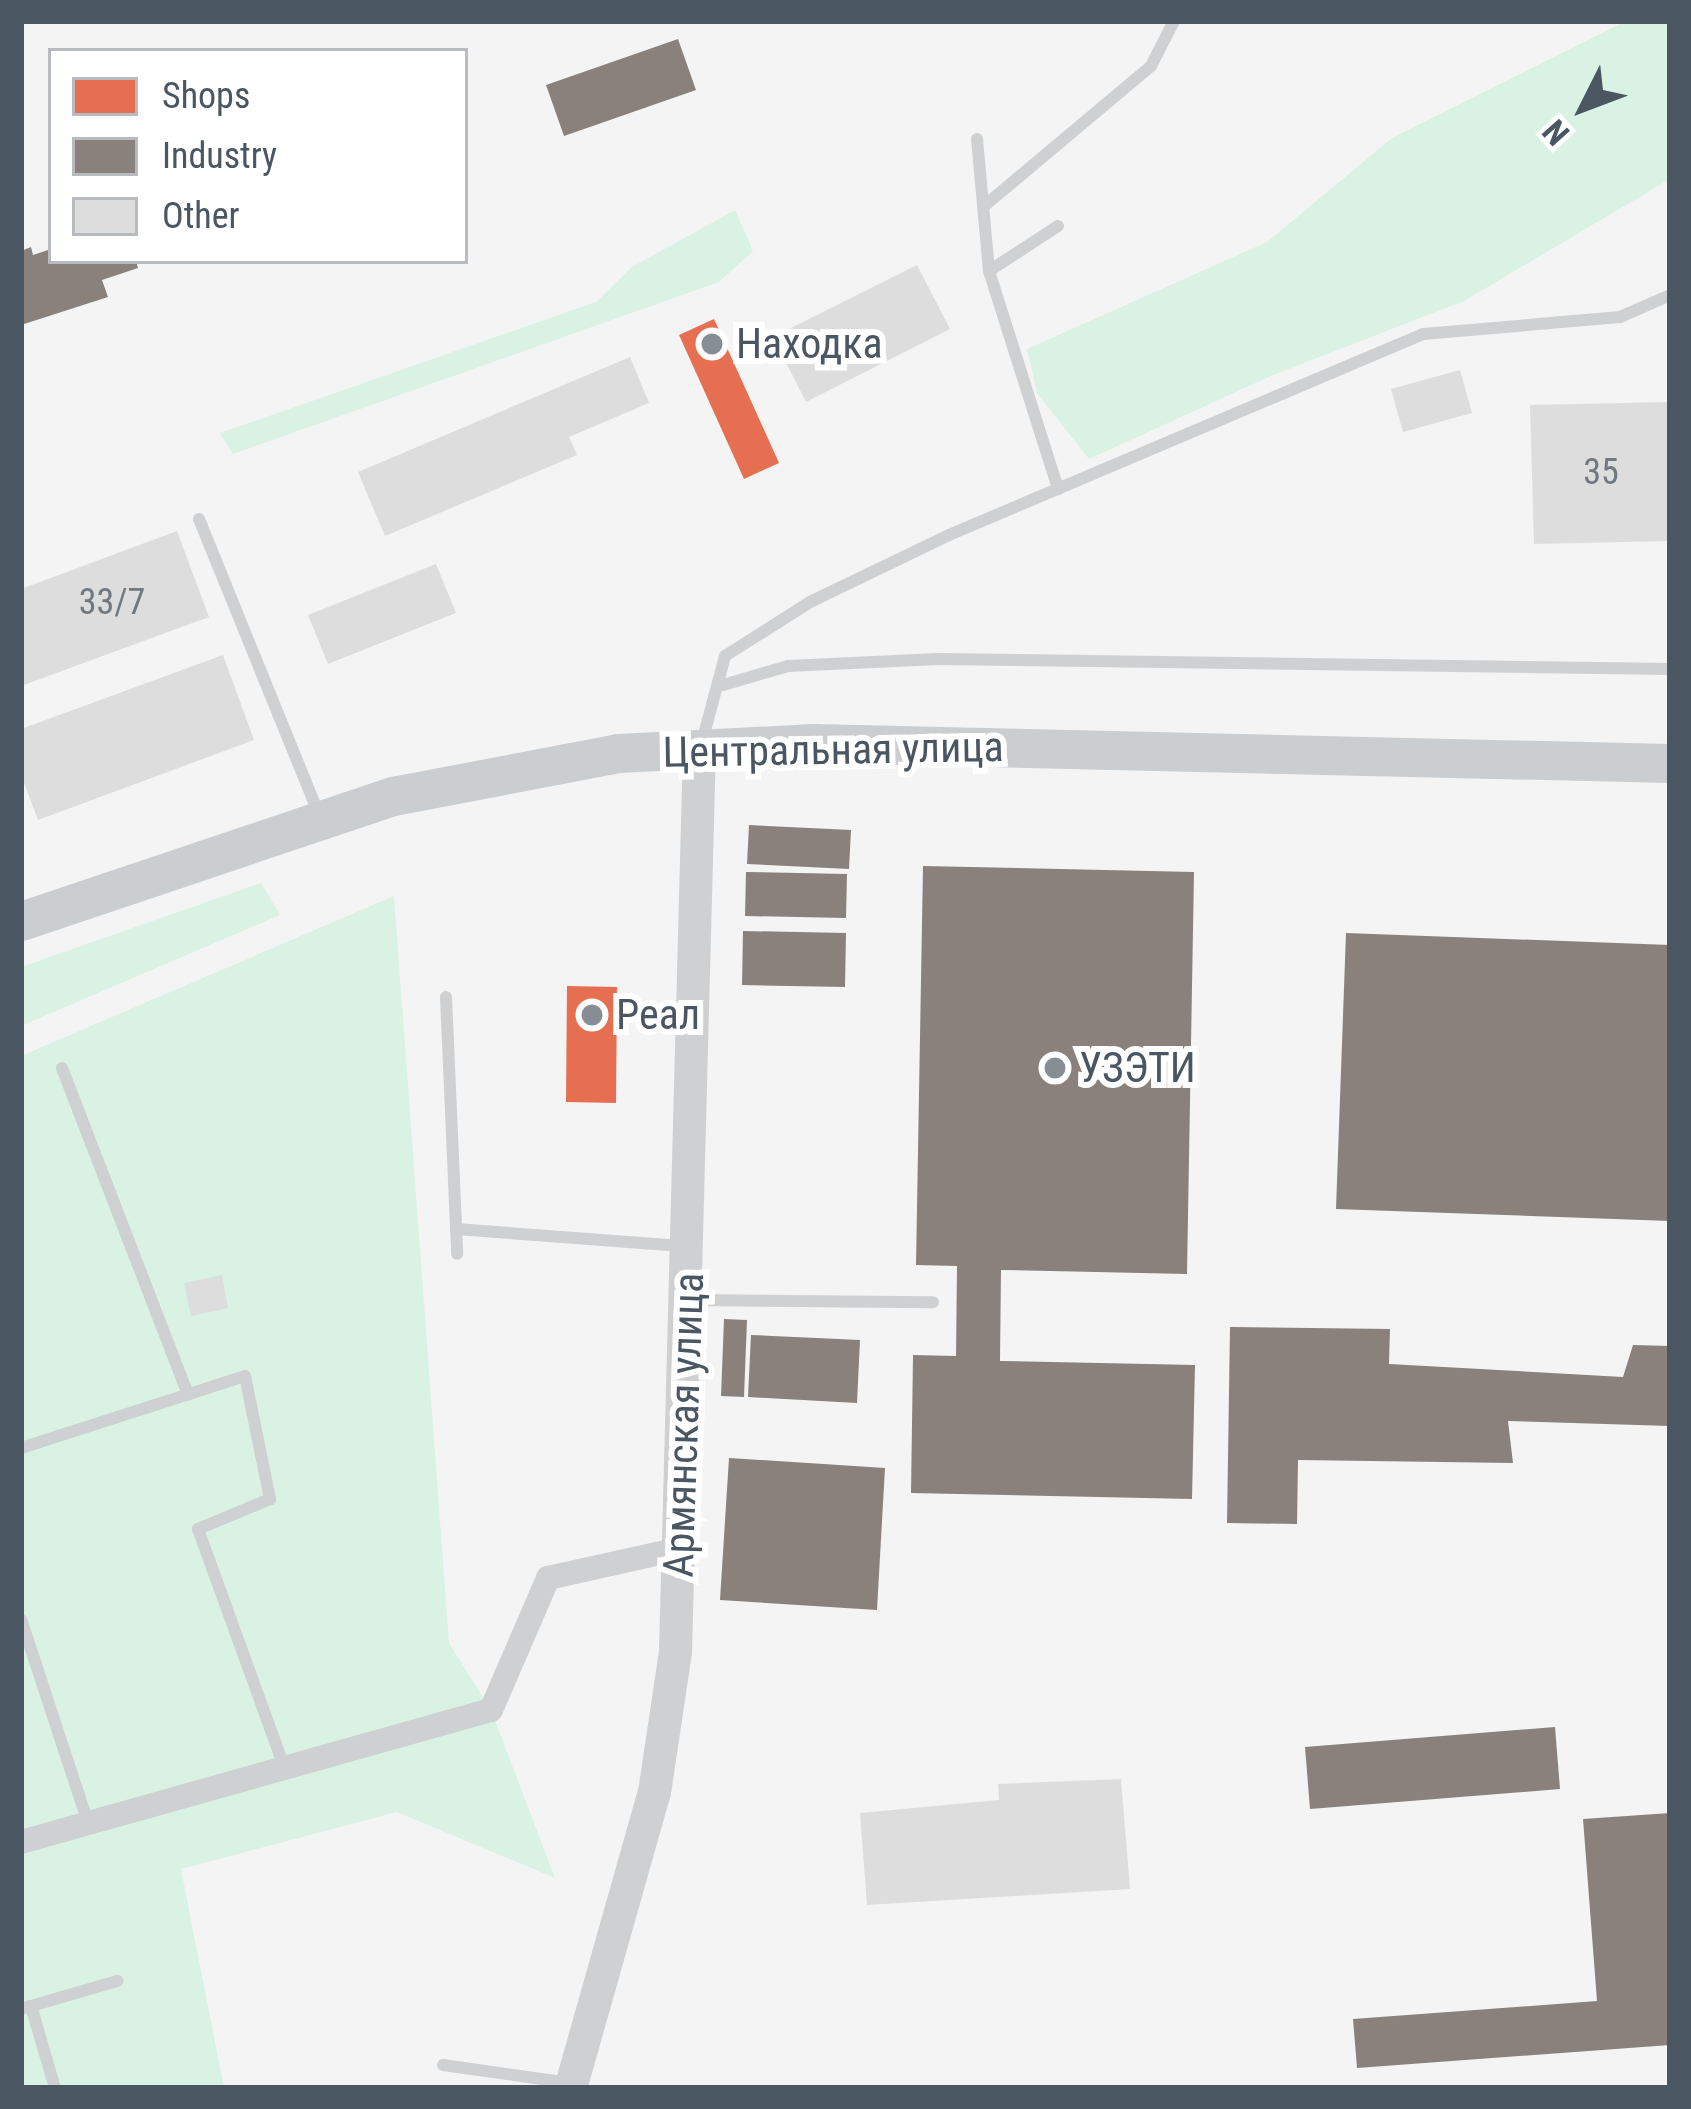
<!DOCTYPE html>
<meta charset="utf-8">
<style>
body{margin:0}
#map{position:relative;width:1691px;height:2109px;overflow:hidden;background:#f4f4f4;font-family:"Roboto Condensed",sans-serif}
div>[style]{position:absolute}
.green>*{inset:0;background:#d9f2e3}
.shops>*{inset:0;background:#e76f51}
.industry>*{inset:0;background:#8a817c}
.building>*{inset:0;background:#ddddde}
.service>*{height:12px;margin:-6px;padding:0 6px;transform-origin:6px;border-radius:6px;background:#ced0d2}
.minor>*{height:24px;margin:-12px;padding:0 12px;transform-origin:12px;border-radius:12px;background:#ced0d2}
.tertiary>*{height:33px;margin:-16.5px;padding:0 16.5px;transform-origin:16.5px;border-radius:16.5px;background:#ced0d2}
.primary>*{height:39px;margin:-19.5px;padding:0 19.5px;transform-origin:19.5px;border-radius:19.5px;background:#caced1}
.dots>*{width:33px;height:33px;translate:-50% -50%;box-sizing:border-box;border:6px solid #fff;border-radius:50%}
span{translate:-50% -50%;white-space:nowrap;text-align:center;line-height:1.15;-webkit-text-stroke:12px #fff;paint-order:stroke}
.number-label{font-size:36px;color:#707881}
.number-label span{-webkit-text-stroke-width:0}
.poi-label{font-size:42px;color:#4a5661}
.left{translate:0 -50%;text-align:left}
.street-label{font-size:42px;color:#4a5661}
.frame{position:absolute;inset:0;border:24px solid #4a5661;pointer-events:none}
.legend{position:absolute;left:48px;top:48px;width:420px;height:216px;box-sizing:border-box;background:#fff;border:3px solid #b7bbc0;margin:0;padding:15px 21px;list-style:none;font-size:36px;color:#4a5661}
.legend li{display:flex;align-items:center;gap:24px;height:60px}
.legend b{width:60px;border:3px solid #b7bbc0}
.north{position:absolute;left:1523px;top:48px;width:120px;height:120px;-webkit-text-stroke:9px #fff;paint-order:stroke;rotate:228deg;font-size:33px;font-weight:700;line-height:48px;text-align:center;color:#4a5661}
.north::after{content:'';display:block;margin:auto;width:42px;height:54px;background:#4a5661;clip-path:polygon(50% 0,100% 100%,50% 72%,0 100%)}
</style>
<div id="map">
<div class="green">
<i style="clip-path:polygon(1626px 21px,1670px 21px,1670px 179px,1464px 301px,1273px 375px,1089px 459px,1037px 393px,1027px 349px,1267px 242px,1392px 138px)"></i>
<i style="clip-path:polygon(735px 210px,753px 251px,719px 282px,233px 454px,220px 433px,596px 302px,632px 267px)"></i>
<i style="clip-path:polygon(261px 883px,280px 915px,21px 1026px,21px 967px)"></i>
<i style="clip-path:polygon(394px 896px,449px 1643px,491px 1710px,555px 1878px,397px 1812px,181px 1869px,224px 2088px,21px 2088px,21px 1056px)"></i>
</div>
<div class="shops">
<i style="clip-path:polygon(714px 319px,779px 463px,744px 479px,679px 335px)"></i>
<i style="clip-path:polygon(567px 986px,617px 987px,616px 1103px,566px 1102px)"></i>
</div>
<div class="industry">
<i style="clip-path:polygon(678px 39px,696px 90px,564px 136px,546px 85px)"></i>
<i style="clip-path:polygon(31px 247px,33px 255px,51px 249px,51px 261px,136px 261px,138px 268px,102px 280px,108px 297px,21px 325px,21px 251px)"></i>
<i style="clip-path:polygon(749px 825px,851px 830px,849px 869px,747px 864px)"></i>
<i style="clip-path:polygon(923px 866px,1194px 872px,1187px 1274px,1001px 1270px,1000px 1361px,1195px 1365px,1192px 1499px,911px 1493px,913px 1355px,956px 1356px,957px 1266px,916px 1265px)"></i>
<i style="clip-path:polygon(746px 872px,847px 874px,846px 918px,745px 916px)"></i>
<i style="clip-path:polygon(743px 931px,846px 933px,845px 987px,742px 985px)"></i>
<i style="clip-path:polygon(1346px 933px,1670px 945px,1670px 1221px,1336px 1209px)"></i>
<i style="clip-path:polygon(724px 1319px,747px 1320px,744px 1397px,721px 1396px)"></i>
<i style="clip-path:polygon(1230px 1327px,1390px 1329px,1389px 1364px,1623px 1377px,1633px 1345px,1670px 1346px,1670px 1426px,1508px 1421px,1513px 1463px,1298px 1460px,1297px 1524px,1227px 1523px)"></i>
<i style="clip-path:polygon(751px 1335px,860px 1340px,857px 1403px,748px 1397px)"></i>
<i style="clip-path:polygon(729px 1458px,885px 1468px,877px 1610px,720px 1600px)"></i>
<i style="clip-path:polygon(1555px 1727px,1560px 1789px,1310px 1809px,1305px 1747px)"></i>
<i style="clip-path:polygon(1670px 1813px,1670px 2045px,1357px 2068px,1353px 2019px,1597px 2001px,1583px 1819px)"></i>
</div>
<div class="building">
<i style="clip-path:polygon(917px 265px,950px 329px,806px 402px,773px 337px)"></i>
<i style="clip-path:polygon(630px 357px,649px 403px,569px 437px,577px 455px,385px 536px,358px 472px)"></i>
<i style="clip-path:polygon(1460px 370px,1472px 413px,1403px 432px,1391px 389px)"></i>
<i style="clip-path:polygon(1670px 402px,1670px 541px,1534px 544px,1530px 405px)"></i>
<i style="clip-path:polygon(177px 531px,209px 617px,21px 686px,21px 589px)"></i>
<i style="clip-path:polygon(436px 564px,456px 613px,328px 664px,308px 615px)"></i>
<i style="clip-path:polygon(223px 655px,254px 740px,38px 820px,21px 775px,21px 729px)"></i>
<i style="clip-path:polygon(222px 1275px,228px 1308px,191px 1316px,184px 1283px)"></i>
<i style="clip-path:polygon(1121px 1779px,1130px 1889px,867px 1905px,860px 1813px,999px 1800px,998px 1784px)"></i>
</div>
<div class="service">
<i style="left:977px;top:139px;width:133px;rotate:84.8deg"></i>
<i style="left:983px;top:207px;width:219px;rotate:-40deg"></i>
<i style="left:1151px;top:66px;width:51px;rotate:-62.9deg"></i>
<i style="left:1058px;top:226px;width:82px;rotate:146.9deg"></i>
<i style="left:989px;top:271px;width:229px;rotate:72.4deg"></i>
<i style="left:199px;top:519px;width:322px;rotate:67.9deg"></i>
<i style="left:723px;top:685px;width:68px;rotate:-16.3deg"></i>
<i style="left:788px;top:666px;width:150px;rotate:-2.7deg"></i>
<i style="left:938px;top:659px;width:732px;rotate:0.78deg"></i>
<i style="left:702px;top:742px;width:89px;rotate:-75deg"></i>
<i style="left:725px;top:656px;width:101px;rotate:-32.4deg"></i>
<i style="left:810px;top:602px;width:154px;rotate:-25.7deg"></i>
<i style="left:949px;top:535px;width:515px;rotate:-22.98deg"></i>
<i style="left:1423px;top:334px;width:198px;rotate:-4.9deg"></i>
<i style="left:1620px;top:317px;width:55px;rotate:-23.7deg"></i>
<i style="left:446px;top:997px;width:257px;rotate:87.5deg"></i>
<i style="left:62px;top:1068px;width:350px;rotate:68.9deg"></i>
<i style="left:456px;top:1229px;width:226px;rotate:4.3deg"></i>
<i style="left:689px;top:1300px;width:244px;rotate:0.5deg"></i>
<i style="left:21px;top:1448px;width:235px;rotate:-17.8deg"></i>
<i style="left:245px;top:1376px;width:126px;rotate:78.5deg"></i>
<i style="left:270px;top:1499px;width:78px;rotate:157.4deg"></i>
<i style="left:198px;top:1529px;width:253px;rotate:70.1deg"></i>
<i style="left:21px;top:1619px;width:215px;rotate:71.8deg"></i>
<i style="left:31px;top:2006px;width:90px;rotate:-16.2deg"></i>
<i style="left:21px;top:2009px;width:10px;rotate:-17deg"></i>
<i style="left:31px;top:2006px;width:85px;rotate:73.7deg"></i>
<i style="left:443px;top:2065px;width:128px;rotate:8.1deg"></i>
</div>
<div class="minor">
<i style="left:21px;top:1842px;width:488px;rotate:-15.7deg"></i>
<i style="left:491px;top:1710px;width:144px;rotate:-66.6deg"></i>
<i style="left:548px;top:1578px;width:138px;rotate:-12.5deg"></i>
</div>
<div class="tertiary">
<i style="left:570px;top:2088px;width:308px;rotate:-74.2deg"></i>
<i style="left:654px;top:1792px;width:143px;rotate:-81.5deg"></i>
<i style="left:675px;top:1651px;width:902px;rotate:-88.48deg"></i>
</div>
<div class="primary">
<i style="left:21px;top:921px;width:392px;rotate:-18.6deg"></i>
<i style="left:393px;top:796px;width:229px;rotate:-10.8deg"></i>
<i style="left:618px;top:753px;width:196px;rotate:-2.9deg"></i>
<i style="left:814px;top:743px;width:856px;rotate:1.34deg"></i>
</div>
<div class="dots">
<i style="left:712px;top:344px;background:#868d94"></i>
<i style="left:592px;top:1015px;background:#868d94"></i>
<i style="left:1055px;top:1068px;background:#868d94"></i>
</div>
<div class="number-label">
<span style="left:1601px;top:473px">35</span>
<span style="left:112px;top:603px">33/7</span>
</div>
<div class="poi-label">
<span class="left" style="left:736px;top:344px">Находка</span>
<span class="left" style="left:616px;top:1015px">Реал</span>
<span class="left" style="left:1079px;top:1068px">УЗЭТИ</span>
</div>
<div class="street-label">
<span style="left:833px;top:750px;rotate:-1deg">Центральная улица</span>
<span style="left:684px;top:1425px;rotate:-88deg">Армянская улица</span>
</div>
<div class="frame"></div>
<ul class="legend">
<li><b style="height:33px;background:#e76f51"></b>Shops</li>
<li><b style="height:33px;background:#8a817c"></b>Industry</li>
<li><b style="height:33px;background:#ddddde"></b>Other</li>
</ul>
<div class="north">N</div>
</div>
